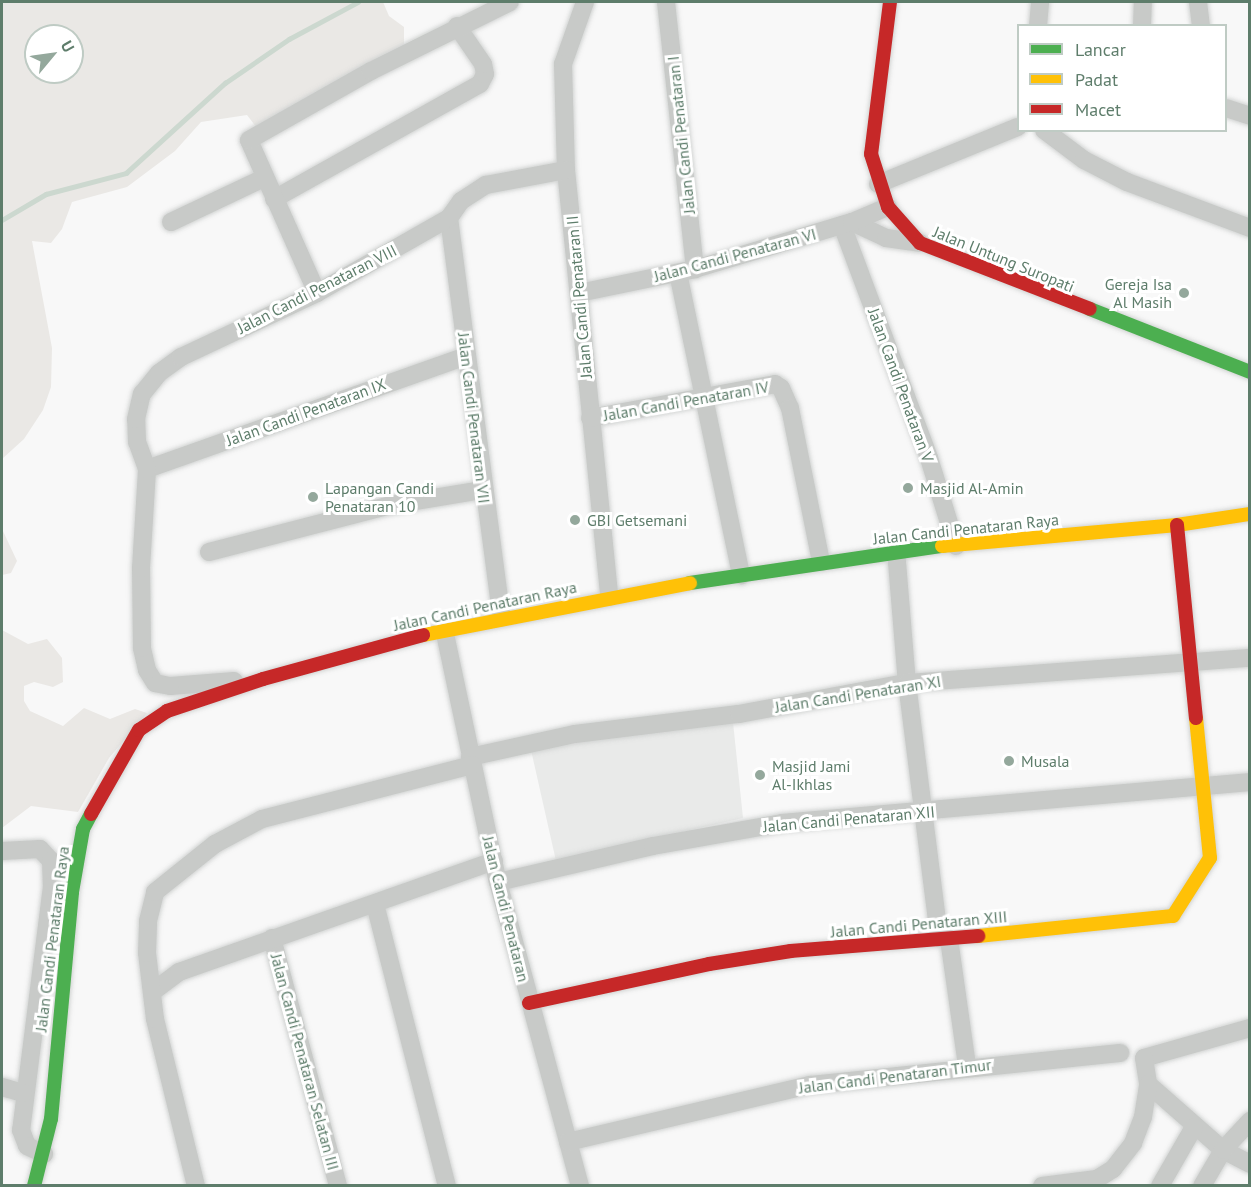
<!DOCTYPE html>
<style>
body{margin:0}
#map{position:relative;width:1251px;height:1187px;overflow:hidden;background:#f8f8f8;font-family:"PT Sans",sans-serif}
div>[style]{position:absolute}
.built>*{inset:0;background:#e9eae9}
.green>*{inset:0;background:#eae8e5}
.stream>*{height:4.5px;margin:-2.25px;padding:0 2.25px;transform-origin:2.25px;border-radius:2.25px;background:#ccd8cf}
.roads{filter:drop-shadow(0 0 2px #d2d4d3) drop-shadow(0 0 2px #d2d4d3)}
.street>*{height:18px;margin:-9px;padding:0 9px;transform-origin:9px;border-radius:9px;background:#c8cac8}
.fast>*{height:14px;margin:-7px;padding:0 7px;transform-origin:7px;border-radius:7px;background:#4caf50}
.slow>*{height:14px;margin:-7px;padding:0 7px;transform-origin:7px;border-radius:7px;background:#ffc107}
.jam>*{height:14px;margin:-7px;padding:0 7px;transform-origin:7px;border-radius:7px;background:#c62828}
.dots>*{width:16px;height:16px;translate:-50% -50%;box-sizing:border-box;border:3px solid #fff;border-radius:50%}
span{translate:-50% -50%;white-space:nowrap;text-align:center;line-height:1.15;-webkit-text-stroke:6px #fff;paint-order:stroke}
.street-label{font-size:16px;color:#5e7d6b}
.poi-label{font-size:16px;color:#5e7d6b}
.right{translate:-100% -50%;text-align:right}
.left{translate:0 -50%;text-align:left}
.frame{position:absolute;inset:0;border:3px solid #5e7d6b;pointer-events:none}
.legend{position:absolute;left:1017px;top:24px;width:210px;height:108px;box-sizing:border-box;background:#fff;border:2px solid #bfcbc4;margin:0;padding:8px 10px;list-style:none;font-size:18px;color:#5e7d6b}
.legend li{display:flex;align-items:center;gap:12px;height:30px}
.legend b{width:30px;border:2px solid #bfcbc4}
.north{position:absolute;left:24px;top:24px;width:60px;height:60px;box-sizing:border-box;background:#fff;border:2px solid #bfcbc4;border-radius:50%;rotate:61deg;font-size:16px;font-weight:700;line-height:24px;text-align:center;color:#5e7d6b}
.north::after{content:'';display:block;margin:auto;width:21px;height:27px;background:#94a89c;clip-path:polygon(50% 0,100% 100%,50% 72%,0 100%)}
</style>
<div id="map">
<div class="built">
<i style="clip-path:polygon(733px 722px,743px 818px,556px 861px,531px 750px,633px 732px)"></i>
</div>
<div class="green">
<i style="clip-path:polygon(evenodd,2px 2px,383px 2px,389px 16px,404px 27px,404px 45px,257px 128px,247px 115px,201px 122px,175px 151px,127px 187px,72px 202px,62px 229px,51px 243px,32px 241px,52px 348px,51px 387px,43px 410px,24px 439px,2px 459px,2px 2px,36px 36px,72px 36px,72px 72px,36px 72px,36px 36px)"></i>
<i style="clip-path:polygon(2px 529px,17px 561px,11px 573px,2px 575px)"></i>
<i style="clip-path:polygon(2px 630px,28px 644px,47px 639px,62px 658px,63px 682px,53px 687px,34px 682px,24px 686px,24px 701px,30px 711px,63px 726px,84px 708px,110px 719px,135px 709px,147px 713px,109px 758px,78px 812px,31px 806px,2px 828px)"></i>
</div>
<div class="stream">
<i style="left:2px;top:220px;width:51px;rotate:-30.6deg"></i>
<i style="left:46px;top:194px;width:83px;rotate:-14.7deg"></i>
<i style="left:126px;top:173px;width:134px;rotate:-42.3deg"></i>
<i style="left:225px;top:83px;width:78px;rotate:-34.5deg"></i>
<i style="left:289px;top:39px;width:78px;rotate:-28.2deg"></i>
</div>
<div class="roads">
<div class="street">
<i style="left:585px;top:2px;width:66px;rotate:109.5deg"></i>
<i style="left:563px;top:64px;width:106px;rotate:88.4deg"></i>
<i style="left:566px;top:170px;width:429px;rotate:84.2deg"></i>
<i style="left:666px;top:2px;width:269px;rotate:83.8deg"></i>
<i style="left:1198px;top:2px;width:24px;rotate:83deg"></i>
<i style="left:1038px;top:26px;width:24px;rotate:-85deg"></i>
<i style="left:1142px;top:26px;width:24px;rotate:-88deg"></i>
<i style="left:1226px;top:108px;width:25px;rotate:18deg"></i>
<i style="left:1044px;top:130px;width:50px;rotate:36.9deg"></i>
<i style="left:1084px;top:160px;width:48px;rotate:27.1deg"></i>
<i style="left:1127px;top:182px;width:131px;rotate:20.5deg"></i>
<i style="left:878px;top:184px;width:151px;rotate:-22.2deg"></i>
<i style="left:274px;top:199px;width:236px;rotate:-29.2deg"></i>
<i style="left:480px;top:84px;width:11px;rotate:-63deg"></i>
<i style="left:485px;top:74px;width:10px;rotate:-101deg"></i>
<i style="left:483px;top:64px;width:46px;rotate:-124.4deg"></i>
<i style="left:449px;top:218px;width:403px;rotate:82.5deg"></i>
<i style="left:171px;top:222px;width:103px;rotate:-25.3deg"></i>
<i style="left:852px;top:222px;width:38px;rotate:25deg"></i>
<i style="left:886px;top:238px;width:34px;rotate:8deg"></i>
<i style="left:842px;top:225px;width:249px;rotate:69.5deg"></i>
<i style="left:929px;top:458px;width:92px;rotate:72.9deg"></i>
<i style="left:678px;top:273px;width:309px;rotate:78.2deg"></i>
<i style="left:317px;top:293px;width:167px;rotate:-114deg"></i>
<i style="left:249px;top:140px;width:140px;rotate:-29.5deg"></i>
<i style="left:371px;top:71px;width:155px;rotate:-26.4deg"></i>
<i style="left:579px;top:293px;width:118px;rotate:-11.7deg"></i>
<i style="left:695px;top:269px;width:164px;rotate:-16.7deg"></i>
<i style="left:852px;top:222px;width:39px;rotate:-23deg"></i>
<i style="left:590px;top:418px;width:188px;rotate:-10.4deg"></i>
<i style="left:775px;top:384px;width:7px;rotate:34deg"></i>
<i style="left:781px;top:388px;width:22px;rotate:66deg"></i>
<i style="left:790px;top:408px;width:157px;rotate:78.6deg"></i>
<i style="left:147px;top:469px;width:338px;rotate:-19.5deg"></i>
<i style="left:896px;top:550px;width:133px;rotate:85.3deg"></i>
<i style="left:907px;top:683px;width:257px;rotate:82.8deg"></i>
<i style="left:209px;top:552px;width:188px;rotate:-14.5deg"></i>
<i style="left:391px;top:505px;width:93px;rotate:-9.3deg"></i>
<i style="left:444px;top:629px;width:259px;rotate:78deg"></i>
<i style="left:498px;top:882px;width:315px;rotate:74.9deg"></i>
<i style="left:234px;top:681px;width:64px;rotate:175.5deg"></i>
<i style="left:170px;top:686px;width:15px;rotate:-169deg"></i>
<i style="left:155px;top:683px;width:15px;rotate:-122deg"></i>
<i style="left:147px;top:670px;width:23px;rotate:-103deg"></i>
<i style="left:142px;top:648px;width:80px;rotate:-90.7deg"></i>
<i style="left:141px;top:568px;width:99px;rotate:-86.5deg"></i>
<i style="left:147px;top:469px;width:29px;rotate:-110deg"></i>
<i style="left:137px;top:442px;width:23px;rotate:-92deg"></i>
<i style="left:136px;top:419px;width:26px;rotate:-77deg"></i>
<i style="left:142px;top:394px;width:27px;rotate:-51deg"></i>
<i style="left:159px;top:373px;width:27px;rotate:-36deg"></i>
<i style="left:181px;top:357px;width:150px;rotate:-25.2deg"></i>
<i style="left:317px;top:293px;width:152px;rotate:-29.6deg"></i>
<i style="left:449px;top:218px;width:21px;rotate:-55deg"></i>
<i style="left:461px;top:201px;width:30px;rotate:-33deg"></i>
<i style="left:486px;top:185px;width:81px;rotate:-10.6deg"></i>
<i style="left:470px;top:757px;width:107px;rotate:-12.4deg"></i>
<i style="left:575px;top:734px;width:165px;rotate:-7deg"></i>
<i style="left:739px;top:714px;width:171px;rotate:-10.5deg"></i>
<i style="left:907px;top:683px;width:344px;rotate:-4.2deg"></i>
<i style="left:2px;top:851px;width:38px;rotate:-3deg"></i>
<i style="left:40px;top:849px;width:16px;rotate:47deg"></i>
<i style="left:51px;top:861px;width:25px;rotate:88deg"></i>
<i style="left:52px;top:886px;width:246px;rotate:97.2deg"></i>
<i style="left:21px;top:1130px;width:17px;rotate:69deg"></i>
<i style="left:27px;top:1146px;width:19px;rotate:25deg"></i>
<i style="left:498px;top:882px;width:159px;rotate:-13.1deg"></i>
<i style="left:653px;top:846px;width:131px;rotate:-10.1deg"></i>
<i style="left:782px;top:823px;width:470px;rotate:-5deg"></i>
<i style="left:375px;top:904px;width:291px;rotate:75.7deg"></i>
<i style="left:272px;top:938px;width:257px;rotate:75.1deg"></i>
<i style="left:949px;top:939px;width:128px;rotate:81.9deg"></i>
<i style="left:155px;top:990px;width:30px;rotate:-37deg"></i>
<i style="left:179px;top:972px;width:334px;rotate:-19.4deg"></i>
<i style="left:1250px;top:1028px;width:110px;rotate:164.2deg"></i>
<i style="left:1144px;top:1058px;width:26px;rotate:81deg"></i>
<i style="left:1148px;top:1084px;width:100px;rotate:41.3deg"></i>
<i style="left:1223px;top:1150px;width:30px;rotate:27deg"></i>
<i style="left:2px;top:1087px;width:22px;rotate:16deg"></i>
<i style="left:568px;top:1142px;width:249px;rotate:-13.3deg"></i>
<i style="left:810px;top:1085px;width:312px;rotate:-5.9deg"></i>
<i style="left:196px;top:1186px;width:172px;rotate:-103.8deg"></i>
<i style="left:155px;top:1019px;width:66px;rotate:-96.9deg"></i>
<i style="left:147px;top:953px;width:32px;rotate:-88deg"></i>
<i style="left:148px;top:921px;width:30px;rotate:-76deg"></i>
<i style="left:155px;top:892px;width:77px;rotate:-38.7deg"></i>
<i style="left:215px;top:844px;width:53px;rotate:-28deg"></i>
<i style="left:262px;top:819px;width:217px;rotate:-14.4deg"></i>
<i style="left:1042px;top:1186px;width:55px;rotate:-7.3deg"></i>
<i style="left:1097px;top:1179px;width:19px;rotate:-32deg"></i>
<i style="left:1113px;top:1169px;width:33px;rotate:-52deg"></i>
<i style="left:1133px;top:1143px;width:28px;rotate:-69deg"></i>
<i style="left:1143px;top:1117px;width:33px;rotate:-81deg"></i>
<i style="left:1160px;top:1186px;width:68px;rotate:-60deg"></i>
<i style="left:1202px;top:1186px;width:42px;rotate:-59.7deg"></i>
<i style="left:1223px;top:1150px;width:40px;rotate:-47deg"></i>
</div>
<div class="fast">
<i style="left:1090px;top:309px;width:172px;rotate:21.5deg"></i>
<i style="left:690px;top:583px;width:255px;rotate:-8.4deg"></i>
<i style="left:34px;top:1186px;width:69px;rotate:-75.8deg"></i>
<i style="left:51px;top:1119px;width:228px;rotate:-84.7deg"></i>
<i style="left:72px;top:892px;width:64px;rotate:-80.1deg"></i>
<i style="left:83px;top:829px;width:17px;rotate:-62deg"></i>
</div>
<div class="slow">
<i style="left:942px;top:546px;width:236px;rotate:-5.1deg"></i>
<i style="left:1177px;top:525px;width:74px;rotate:-8.6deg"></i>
<i style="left:423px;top:635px;width:272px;rotate:-11deg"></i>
<i style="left:978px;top:936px;width:196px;rotate:-5.9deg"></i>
<i style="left:1173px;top:916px;width:69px;rotate:-57.5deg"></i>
<i style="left:1210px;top:858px;width:141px;rotate:-95.7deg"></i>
</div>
<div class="jam">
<i style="left:890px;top:2px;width:153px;rotate:97.1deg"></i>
<i style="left:871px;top:154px;width:56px;rotate:72.2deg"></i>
<i style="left:888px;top:207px;width:48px;rotate:48.4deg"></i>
<i style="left:920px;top:243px;width:182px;rotate:21.2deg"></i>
<i style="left:1177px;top:525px;width:194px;rotate:84.4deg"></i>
<i style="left:91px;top:814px;width:97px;rotate:-60.3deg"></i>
<i style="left:139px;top:730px;width:34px;rotate:-34deg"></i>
<i style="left:167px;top:711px;width:101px;rotate:-18.4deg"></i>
<i style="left:263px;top:679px;width:166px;rotate:-15.4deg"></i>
<i style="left:529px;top:1003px;width:184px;rotate:-12.2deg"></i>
<i style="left:709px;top:964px;width:83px;rotate:-9deg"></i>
<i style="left:791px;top:951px;width:188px;rotate:-4.6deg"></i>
</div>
</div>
<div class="dots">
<i style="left:1184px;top:293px;background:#94a89c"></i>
<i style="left:908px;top:488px;background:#94a89c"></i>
<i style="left:313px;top:497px;background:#94a89c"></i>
<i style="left:575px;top:520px;background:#94a89c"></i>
<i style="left:1009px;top:761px;background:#94a89c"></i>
<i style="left:760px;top:775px;background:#94a89c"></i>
</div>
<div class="street-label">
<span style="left:681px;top:135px;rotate:-96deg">Jalan Candi Penataran I</span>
<span style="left:735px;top:255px;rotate:-15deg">Jalan Candi Penataran VI</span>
<span style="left:1004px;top:259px;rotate:22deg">Jalan Untung Suropati</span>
<span style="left:317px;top:289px;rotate:-27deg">Jalan Candi Penataran VIII</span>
<span style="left:579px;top:297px;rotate:-95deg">Jalan Candi Penataran II</span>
<span style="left:901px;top:385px;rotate:70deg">Jalan Candi Penataran V</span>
<span style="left:686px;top:401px;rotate:-10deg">Jalan Candi Penataran IV</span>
<span style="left:306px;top:412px;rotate:-20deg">Jalan Candi Penataran IX</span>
<span style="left:474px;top:418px;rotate:83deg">Jalan Candi Penataran VII</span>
<span style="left:966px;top:529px;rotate:-6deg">Jalan Candi Penataran Raya</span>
<span style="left:485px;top:606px;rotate:-12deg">Jalan Candi Penataran Raya</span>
<span style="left:858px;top:694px;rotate:-9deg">Jalan Candi Penataran XI</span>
<span style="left:849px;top:819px;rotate:-5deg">Jalan Candi Penataran XII</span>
<span style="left:506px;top:909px;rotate:76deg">Jalan Candi Penataran</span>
<span style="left:919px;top:924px;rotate:-5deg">Jalan Candi Penataran XIII</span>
<span style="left:52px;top:939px;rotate:-83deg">Jalan Candi Penataran Raya</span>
<span style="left:305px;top:1062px;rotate:75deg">Jalan Candi Penataran Selatan III</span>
<span style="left:895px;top:1076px;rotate:-7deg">Jalan Candi Penataran Timur</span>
</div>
<div class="poi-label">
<span class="right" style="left:1172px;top:293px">Gereja Isa<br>Al Masih</span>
<span class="left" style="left:325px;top:497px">Lapangan Candi<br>Penataran 10</span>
<span class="left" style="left:920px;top:488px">Masjid Al-Amin</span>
<span class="left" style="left:587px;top:520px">GBI Getsemani</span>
<span class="left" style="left:1021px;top:761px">Musala</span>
<span class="left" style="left:772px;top:775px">Masjid Jami<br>Al-Ikhlas</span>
</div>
<div class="frame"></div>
<ul class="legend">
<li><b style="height:8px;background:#4caf50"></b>Lancar</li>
<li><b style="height:8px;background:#ffc107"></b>Padat</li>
<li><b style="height:8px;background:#c62828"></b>Macet</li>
</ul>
<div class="north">U</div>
</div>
